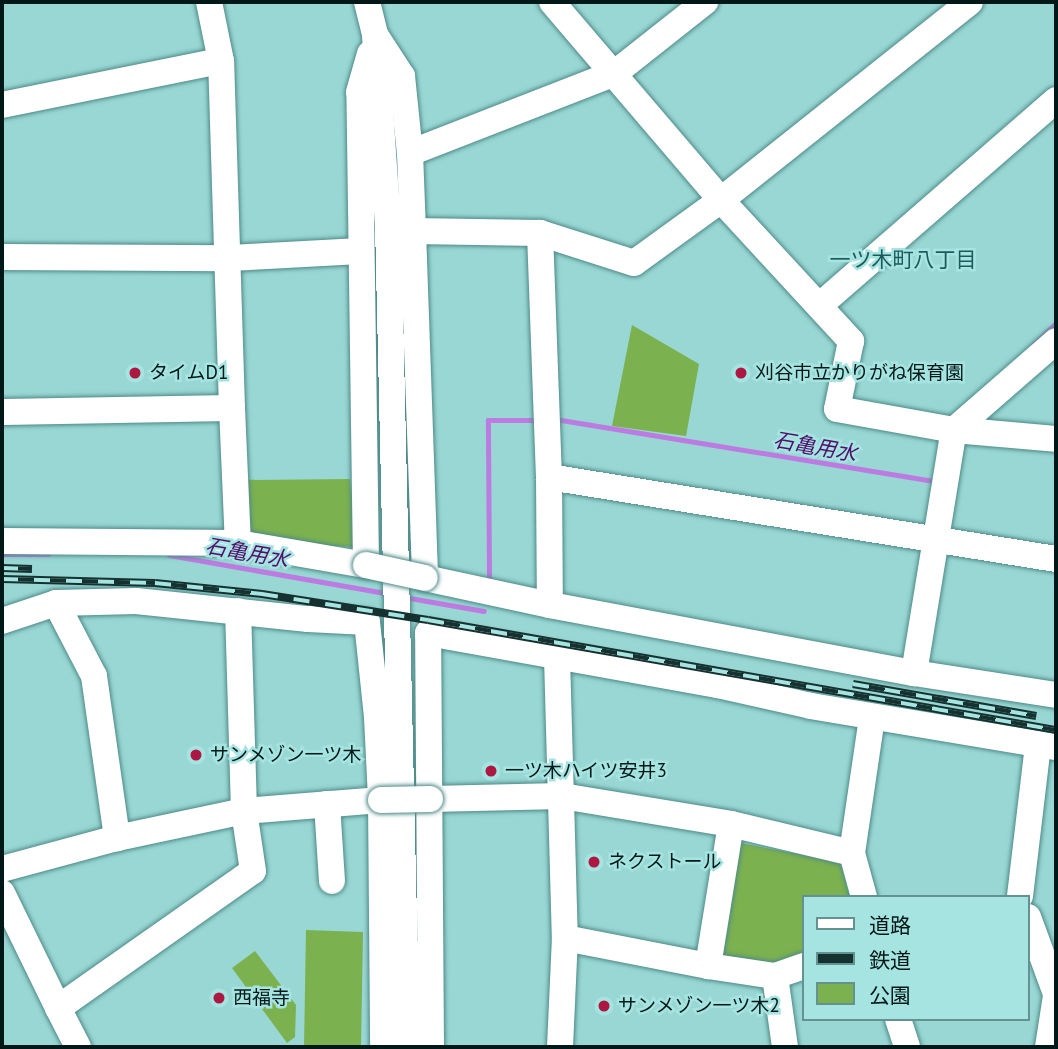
<!DOCTYPE html>
<meta charset="utf-8">
<style>
body{margin:0}
#map{position:relative;width:1058px;height:1049px;overflow:hidden;background:#99d7d4;font-family:"PT Sans","Noto Sans JP",sans-serif}
div>[style]{position:absolute}
.green>*{inset:0;background:#7cb14f}
.stream>*{height:5px;margin:-2.5px;padding:0 2.5px;transform-origin:2.5px;border-radius:2.5px;background:#bc7be0}
.roads{filter:drop-shadow(0 0 2px #4e8a87) drop-shadow(0 0 2px #4e8a87)}
.minor>*{height:26px;margin:-13px;padding:0 13px;transform-origin:13px;border-radius:13px;background:#fff}
.rail>*{height:8px;margin-top:-4px;transform-origin:0;background:repeating-linear-gradient(90deg,#a6e4e1 0 16px,#153231 0 32px);box-sizing:border-box;border-block:2px solid #153231}
.bridges{filter:drop-shadow(0 0 2px #4e8a87) drop-shadow(0 0 2px #4e8a87)}
.minor-bridge>*{height:26px;margin:-13px;padding:0 13px;transform-origin:13px;border-radius:13px;background:#fff}
.dots>*{width:19px;height:19px;translate:-50% -50%;box-sizing:border-box;border:4px solid #a6e4e1;border-radius:50%}
span{translate:-50% -50%;white-space:nowrap;text-align:center;line-height:1.15;-webkit-text-stroke:5px #a6e4e1;paint-order:stroke}
.poi-label{font-size:19px;color:#011818}
.left{translate:0 -50%;text-align:left}
.neighbourhood-label{font-size:21px;color:#1c5b59}
.water-label{font-size:21px;color:#51106c;font-style:italic}
.frame{position:absolute;inset:0;border:4px solid #011818;pointer-events:none}
.legend{position:absolute;left:802px;top:895px;width:228px;height:126px;box-sizing:border-box;background:#a6e4e1;border:2px solid #649291;margin:0;padding:9px 12px;list-style:none;font-size:21px;color:#011818}
.legend li{display:flex;align-items:center;gap:14px;height:35px}
.legend b{width:35px;border:2px solid #649291}
</style>
<div id="map">
<div class="green">
<i style="clip-path:polygon(632px 325px,699px 364px,686px 436px,612px 426px)"></i>
<i style="clip-path:polygon(350px 479px,356px 547px,241px 542px,241px 480px)"></i>
<i style="clip-path:polygon(735px 842px,840px 862px,850px 897px,804px 897px,804px 954px,770px 966px,715px 956px)"></i>
<i style="clip-path:polygon(306px 930px,363px 932px,361px 1047px,304px 1047px)"></i>
<i style="clip-path:polygon(255px 951px,296px 1005px,295px 1037px,287px 1043px,232px 968px)"></i>
</div>
<div class="stream">
<i style="left:1033px;top:345px;width:32px;rotate:-44deg"></i>
<i style="left:561px;top:420px;width:379px;rotate:9.3deg"></i>
<i style="left:2px;top:554px;width:46px"></i>
<i style="left:169px;top:555px;width:225px;rotate:10deg"></i>
<i style="left:489px;top:577px;width:157px;rotate:-90.4deg"></i>
<i style="left:488px;top:420px;width:51px"></i>
<i style="left:404px;top:597px;width:81px;rotate:9.9deg"></i>
</div>
<div class="roads">
<div class="minor">
<i style="left:367px;top:2px;width:34px;rotate:76deg"></i>
<i style="left:375px;top:35px;width:190px;rotate:86.1deg"></i>
<i style="left:388px;top:225px;width:822px;rotate:88.68deg"></i>
<i style="left:552px;top:2px;width:260px;rotate:49.5deg"></i>
<i style="left:721px;top:200px;width:192px;rotate:47.3deg"></i>
<i style="left:851px;top:341px;width:69px;rotate:101.6deg"></i>
<i style="left:837px;top:409px;width:119px;rotate:10.2deg"></i>
<i style="left:954px;top:430px;width:102px;rotate:5deg"></i>
<i style="left:970px;top:2px;width:318px;rotate:141.5deg"></i>
<i style="left:721px;top:200px;width:107px;rotate:144.1deg"></i>
<i style="left:634px;top:263px;width:99px;rotate:-162.3deg"></i>
<i style="left:540px;top:233px;width:127px;rotate:-179.1deg"></i>
<i style="left:413px;top:231px;width:347px;rotate:88deg"></i>
<i style="left:425px;top:578px;width:128px;rotate:12.2deg"></i>
<i style="left:550px;top:605px;width:370px;rotate:10.6deg"></i>
<i style="left:914px;top:673px;width:144px;rotate:8.8deg"></i>
<i style="left:376px;top:36px;width:48px;rotate:57deg"></i>
<i style="left:402px;top:76px;width:77px;rotate:84.1deg"></i>
<i style="left:410px;top:153px;width:78px;rotate:87.8deg"></i>
<i style="left:2px;top:105px;width:223px;rotate:-11.4deg"></i>
<i style="left:410px;top:153px;width:220px;rotate:-21.3deg"></i>
<i style="left:615px;top:73px;width:115px;rotate:-38.3deg"></i>
<i style="left:540px;top:233px;width:244px;rotate:87.9deg"></i>
<i style="left:549px;top:477px;width:128px;rotate:89.6deg"></i>
<i style="left:2px;top:257px;width:228px;rotate:0.3deg"></i>
<i style="left:230px;top:258px;width:130px;rotate:-3.1deg"></i>
<i style="left:819px;top:306px;width:314px;rotate:-41deg"></i>
<i style="left:232px;top:408px;width:135px;rotate:87.5deg"></i>
<i style="left:2px;top:412px;width:230px;rotate:-1deg"></i>
<i style="left:232px;top:408px;width:347px;rotate:-91.8deg"></i>
<i style="left:221px;top:61px;width:60px;rotate:-101.5deg"></i>
<i style="left:549px;top:477px;width:514px;rotate:9.19deg"></i>
<i style="left:2px;top:541px;width:236px;rotate:0.5deg"></i>
<i style="left:238px;top:543px;width:130px;rotate:9.8deg"></i>
<i style="left:366px;top:565px;width:473px;rotate:-90.8deg"></i>
<i style="left:359px;top:92px;width:40px;rotate:-74deg"></i>
<i style="left:56px;top:603px;width:82px;rotate:62.5deg"></i>
<i style="left:94px;top:676px;width:164px;rotate:81.9deg"></i>
<i style="left:2px;top:621px;width:57px;rotate:-18.4deg"></i>
<i style="left:56px;top:603px;width:80px;rotate:-1.4deg"></i>
<i style="left:136px;top:601px;width:173px;rotate:6deg"></i>
<i style="left:308px;top:619px;width:59px;rotate:2.9deg"></i>
<i style="left:367px;top:622px;width:96px;rotate:84deg"></i>
<i style="left:377px;top:717px;width:83px;rotate:87.2deg"></i>
<i style="left:381px;top:800px;width:247px;rotate:89.5deg"></i>
<i style="left:557px;top:657px;width:281px;rotate:88.4deg"></i>
<i style="left:565px;top:938px;width:146px;rotate:11.1deg"></i>
<i style="left:914px;top:673px;width:246px;rotate:-80.7deg"></i>
<i style="left:954px;top:430px;width:135px;rotate:-41.1deg"></i>
<i style="left:430px;top:799px;width:132px;rotate:-1.3deg"></i>
<i style="left:562px;top:796px;width:171px;rotate:9.4deg"></i>
<i style="left:731px;top:824px;width:144px;rotate:99.2deg"></i>
<i style="left:708px;top:966px;width:68px;rotate:8.5deg"></i>
<i style="left:775px;top:976px;width:72px;rotate:82deg"></i>
<i style="left:327px;top:804px;width:77px;rotate:86.3deg"></i>
<i style="left:731px;top:824px;width:124px;rotate:13.5deg"></i>
<i style="left:2px;top:869px;width:119px;rotate:-15.1deg"></i>
<i style="left:117px;top:838px;width:130px;rotate:-12deg"></i>
<i style="left:244px;top:811px;width:137px;rotate:-4.6deg"></i>
<i style="left:2px;top:893px;width:128px;rotate:64deg"></i>
<i style="left:1020px;top:896px;width:153px;rotate:-83.2deg"></i>
<i style="left:864px;top:897px;width:46px;rotate:-105.3deg"></i>
<i style="left:852px;top:853px;width:136px;rotate:-81.6deg"></i>
<i style="left:1028px;top:917px;width:82px;rotate:70deg"></i>
<i style="left:775px;top:976px;width:31px;rotate:-19deg"></i>
<i style="left:898px;top:1019px;width:29px;rotate:72deg"></i>
<i style="left:78px;top:1047px;width:44px;rotate:-117.1deg"></i>
<i style="left:58px;top:1008px;width:238px;rotate:-35.1deg"></i>
<i style="left:253px;top:871px;width:61px;rotate:-98.5deg"></i>
<i style="left:244px;top:811px;width:200px;rotate:-91.7deg"></i>
<i style="left:431px;top:1047px;width:414px;rotate:-90.4deg"></i>
<i style="left:428px;top:633px;width:295px;rotate:10.2deg"></i>
<i style="left:718px;top:685px;width:95px;rotate:12.7deg"></i>
<i style="left:811px;top:706px;width:248px;rotate:9.5deg"></i>
<i style="left:560px;top:1047px;width:109px;rotate:-87.4deg"></i>
<i style="left:1048px;top:1047px;width:52px;rotate:-81.1deg"></i>
</div>
</div>
<div class="rail">
<i style="left:2px;top:568px;width:30px;rotate:2deg"></i>
<i style="left:2px;top:579px;width:153px;rotate:1.5deg"></i>
<i style="left:155px;top:583px;width:108px;rotate:5.9deg"></i>
<i style="left:262px;top:594px;width:168px;rotate:8.9deg"></i>
<i style="left:428px;top:620px;width:638px;rotate:9.94deg"></i>
<i style="left:853px;top:684px;width:186px;rotate:9.9deg"></i>
</div>
<div class="bridges">
<div class="minor-bridge">
<i style="left:366px;top:565px;width:60px;rotate:12.4deg"></i>
<i style="left:381px;top:800px;width:49px;rotate:-1.2deg"></i>
</div>
</div>
<div class="dots">
<i style="left:135px;top:373px;background:#ac1841"></i>
<i style="left:741px;top:373px;background:#ac1841"></i>
<i style="left:196px;top:755px;background:#ac1841"></i>
<i style="left:491px;top:771px;background:#ac1841"></i>
<i style="left:594px;top:862px;background:#ac1841"></i>
<i style="left:219px;top:998px;background:#ac1841"></i>
<i style="left:604px;top:1006px;background:#ac1841"></i>
</div>
<div class="poi-label">
<span class="left" style="left:149px;top:373px">タイムD1</span>
<span class="left" style="left:755px;top:373px">刈谷市立かりがね保育園</span>
<span class="left" style="left:210px;top:755px">サンメゾン一ツ木</span>
<span class="left" style="left:505px;top:771px">一ツ木ハイツ安井3</span>
<span class="left" style="left:608px;top:862px">ネクストール</span>
<span class="left" style="left:233px;top:998px">西福寺</span>
<span class="left" style="left:618px;top:1006px">サンメゾン一ツ木2</span>
</div>
<div class="neighbourhood-label">
<span style="left:903px;top:260px">一ツ木町八丁目</span>
</div>
<div class="water-label">
<span style="left:815px;top:447px;rotate:10deg">石亀用水</span>
<span style="left:247px;top:553px;rotate:10deg">石亀用水</span>
</div>
<div class="frame"></div>
<ul class="legend">
<li><b style="height:9px;background:#fff"></b>道路</li>
<li><b style="height:9px;background:#153231"></b>鉄道</li>
<li><b style="height:19px;background:#7cb14f"></b>公園</li>
</ul>
</div>
